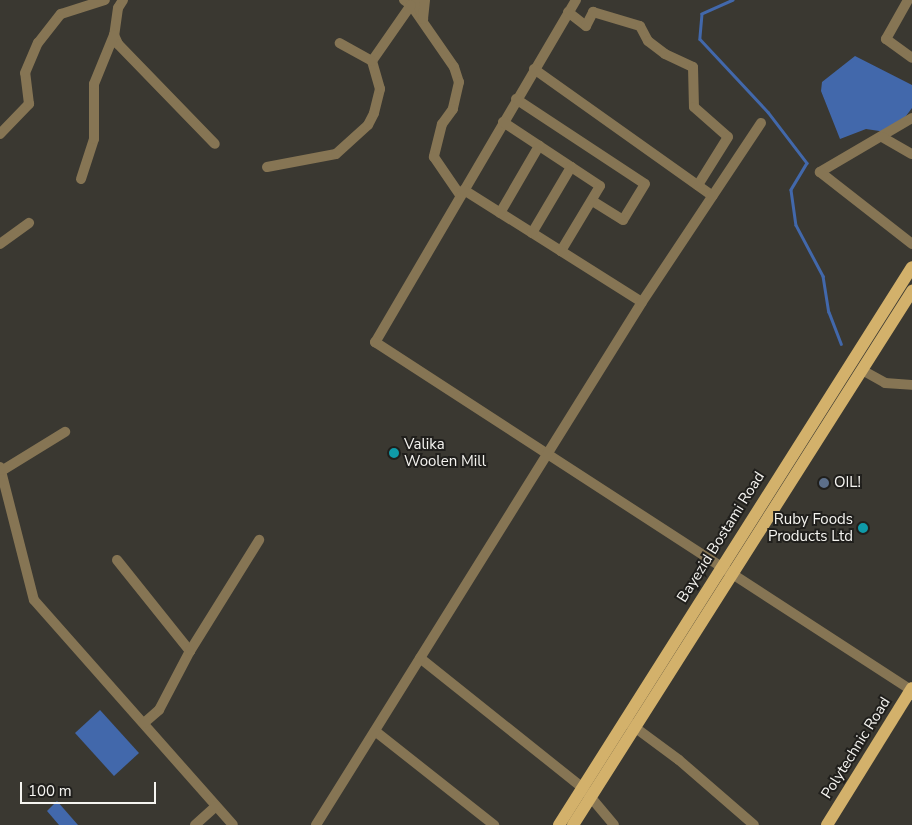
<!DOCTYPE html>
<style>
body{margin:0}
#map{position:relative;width:912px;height:825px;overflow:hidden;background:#3a3831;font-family:"Nunito Sans",sans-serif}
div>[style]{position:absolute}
.water>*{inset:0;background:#4268ab}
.stream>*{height:2.5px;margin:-1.25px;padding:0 1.25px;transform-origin:1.25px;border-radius:1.25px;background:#4268ab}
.minor>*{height:10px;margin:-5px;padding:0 5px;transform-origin:5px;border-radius:5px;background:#867554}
.major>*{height:12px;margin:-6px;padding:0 6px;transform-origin:6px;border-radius:6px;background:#d3b16b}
.dots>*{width:14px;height:14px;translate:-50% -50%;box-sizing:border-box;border:2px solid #201f1c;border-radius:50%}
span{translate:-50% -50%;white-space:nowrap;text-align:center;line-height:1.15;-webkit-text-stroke:4px #201f1c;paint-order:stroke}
.poi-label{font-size:15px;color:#f5f4f0}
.left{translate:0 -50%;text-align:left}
.right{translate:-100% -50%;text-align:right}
.street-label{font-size:15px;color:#f5f4f0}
.scale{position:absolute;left:20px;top:782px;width:136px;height:22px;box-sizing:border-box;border:2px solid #f5f4f0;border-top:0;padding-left:6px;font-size:15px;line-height:18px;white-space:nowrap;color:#f5f4f0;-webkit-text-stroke:4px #201f1c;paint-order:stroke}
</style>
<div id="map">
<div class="water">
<i style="clip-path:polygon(855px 56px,912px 85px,912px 108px,900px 124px,886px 132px,866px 129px,840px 139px,821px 91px,822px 82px)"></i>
<i style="clip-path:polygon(100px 710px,139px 753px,114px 776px,75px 733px)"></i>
<i style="clip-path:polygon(57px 801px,78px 825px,59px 825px,47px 811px)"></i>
</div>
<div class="stream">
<i style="left:733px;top:0;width:34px;rotate:156deg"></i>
<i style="left:702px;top:14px;width:25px;rotate:95deg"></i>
<i style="left:700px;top:39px;width:100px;rotate:47deg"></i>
<i style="left:768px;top:112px;width:64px;rotate:52.6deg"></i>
<i style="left:807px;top:163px;width:31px;rotate:121deg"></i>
<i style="left:791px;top:190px;width:35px;rotate:82deg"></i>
<i style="left:796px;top:225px;width:58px;rotate:62.1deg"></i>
<i style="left:823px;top:276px;width:36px;rotate:81deg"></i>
<i style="left:829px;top:312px;width:34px;rotate:69deg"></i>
</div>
<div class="minor">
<i style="left:123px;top:0;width:9px;rotate:122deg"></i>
<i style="left:118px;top:8px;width:27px;rotate:98deg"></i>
<i style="left:114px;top:35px;width:10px;rotate:66deg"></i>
<i style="left:118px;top:44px;width:139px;rotate:45.9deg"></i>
<i style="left:404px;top:0;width:9px;rotate:36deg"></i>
<i style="left:411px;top:5px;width:75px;rotate:55.3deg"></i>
<i style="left:454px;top:67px;width:16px;rotate:72deg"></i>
<i style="left:459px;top:82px;width:28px;rotate:103deg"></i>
<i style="left:453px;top:109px;width:19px;rotate:126deg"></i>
<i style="left:442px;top:124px;width:34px;rotate:104deg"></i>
<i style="left:434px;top:157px;width:46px;rotate:55.6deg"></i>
<i style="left:417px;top:0;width:20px;rotate:72deg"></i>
<i style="left:423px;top:19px;width:19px;rotate:-84deg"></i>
<i style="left:576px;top:0;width:397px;rotate:120.4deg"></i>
<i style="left:375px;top:342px;width:639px;rotate:32.99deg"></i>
<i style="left:908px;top:0;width:45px;rotate:119.4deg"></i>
<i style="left:886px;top:39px;width:32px;rotate:36deg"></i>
<i style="left:568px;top:12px;width:23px;rotate:38deg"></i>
<i style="left:586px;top:26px;width:16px;rotate:-63deg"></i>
<i style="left:593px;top:12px;width:49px;rotate:16.6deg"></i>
<i style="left:640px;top:26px;width:17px;rotate:62deg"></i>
<i style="left:648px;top:41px;width:21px;rotate:37deg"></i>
<i style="left:665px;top:54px;width:31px;rotate:25deg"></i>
<i style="left:693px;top:67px;width:40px;rotate:88.6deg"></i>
<i style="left:694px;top:107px;width:45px;rotate:41.4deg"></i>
<i style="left:728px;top:137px;width:57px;rotate:122deg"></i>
<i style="left:372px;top:61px;width:68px;rotate:-55.1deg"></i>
<i style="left:534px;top:69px;width:219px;rotate:35.4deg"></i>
<i style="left:516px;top:99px;width:154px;rotate:33.4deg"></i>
<i style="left:645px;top:184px;width:42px;rotate:121.4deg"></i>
<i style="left:623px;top:220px;width:36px;rotate:-148deg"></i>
<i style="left:912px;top:118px;width:107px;rotate:149.6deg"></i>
<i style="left:820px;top:172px;width:117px;rotate:38deg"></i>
<i style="left:503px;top:122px;width:116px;rotate:33.4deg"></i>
<i style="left:600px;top:186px;width:76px;rotate:121deg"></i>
<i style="left:0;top:134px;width:42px;rotate:-46deg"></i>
<i style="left:29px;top:104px;width:31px;rotate:-97deg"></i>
<i style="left:25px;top:73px;width:33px;rotate:-67deg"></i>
<i style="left:38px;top:43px;width:37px;rotate:-52deg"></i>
<i style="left:61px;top:14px;width:46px;rotate:-17.7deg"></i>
<i style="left:882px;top:137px;width:34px;rotate:30deg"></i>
<i style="left:267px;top:167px;width:70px;rotate:-10.7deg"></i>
<i style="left:336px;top:154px;width:43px;rotate:-42.2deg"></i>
<i style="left:368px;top:125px;width:13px;rotate:-63deg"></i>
<i style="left:374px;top:113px;width:25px;rotate:-76deg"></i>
<i style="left:380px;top:89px;width:29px;rotate:-106deg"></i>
<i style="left:372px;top:61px;width:37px;rotate:-151deg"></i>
<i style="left:81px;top:179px;width:42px;rotate:-72deg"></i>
<i style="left:94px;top:139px;width:55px;rotate:-90deg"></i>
<i style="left:94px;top:84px;width:53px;rotate:-67.8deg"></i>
<i style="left:464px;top:190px;width:210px;rotate:32.2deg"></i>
<i style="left:500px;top:213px;width:78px;rotate:-59.8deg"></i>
<i style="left:532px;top:233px;width:77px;rotate:-59.4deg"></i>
<i style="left:0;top:244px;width:36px;rotate:-36deg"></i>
<i style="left:862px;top:370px;width:26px;rotate:29deg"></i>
<i style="left:885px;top:383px;width:27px;rotate:4deg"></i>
<i style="left:0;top:467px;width:137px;rotate:75.7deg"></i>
<i style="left:34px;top:600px;width:300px;rotate:48.5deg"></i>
<i style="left:3px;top:470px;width:73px;rotate:-31.5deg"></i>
<i style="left:117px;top:560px;width:117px;rotate:51.3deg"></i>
<i style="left:420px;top:658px;width:208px;rotate:38.6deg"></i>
<i style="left:583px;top:788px;width:48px;rotate:50deg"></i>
<i style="left:144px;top:723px;width:20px;rotate:-41deg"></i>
<i style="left:159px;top:710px;width:67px;rotate:-62.3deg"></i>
<i style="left:190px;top:651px;width:131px;rotate:-58.1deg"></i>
<i style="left:629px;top:723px;width:62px;rotate:36.5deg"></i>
<i style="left:679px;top:760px;width:99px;rotate:40.9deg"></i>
<i style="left:375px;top:731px;width:152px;rotate:38.3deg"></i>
<i style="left:195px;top:825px;width:28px;rotate:-42deg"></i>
<i style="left:316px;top:825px;width:616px;rotate:-58.06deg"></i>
<i style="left:642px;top:302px;width:215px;rotate:-56.4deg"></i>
</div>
<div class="major">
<i style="left:559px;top:825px;width:660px;rotate:-57.68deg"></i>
<i style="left:573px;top:825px;width:633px;rotate:-57.59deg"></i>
<i style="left:827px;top:825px;width:161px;rotate:-58.2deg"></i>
</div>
<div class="dots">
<i style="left:394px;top:453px;background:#0f9aa8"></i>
<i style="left:824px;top:483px;background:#5c6f8a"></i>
<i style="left:863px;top:528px;background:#0f9aa8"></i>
</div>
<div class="poi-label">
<span class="left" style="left:404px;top:453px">Valika<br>Woolen Mill</span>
<span class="left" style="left:834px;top:483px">OIL!</span>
<span class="right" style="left:853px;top:528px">Ruby Foods<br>Products Ltd</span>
</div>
<div class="street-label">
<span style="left:721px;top:537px;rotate:-58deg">Bayezid Bostami Road</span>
<span style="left:856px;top:748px;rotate:-58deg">Polytechnic Road</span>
</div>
<div class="scale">100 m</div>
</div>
